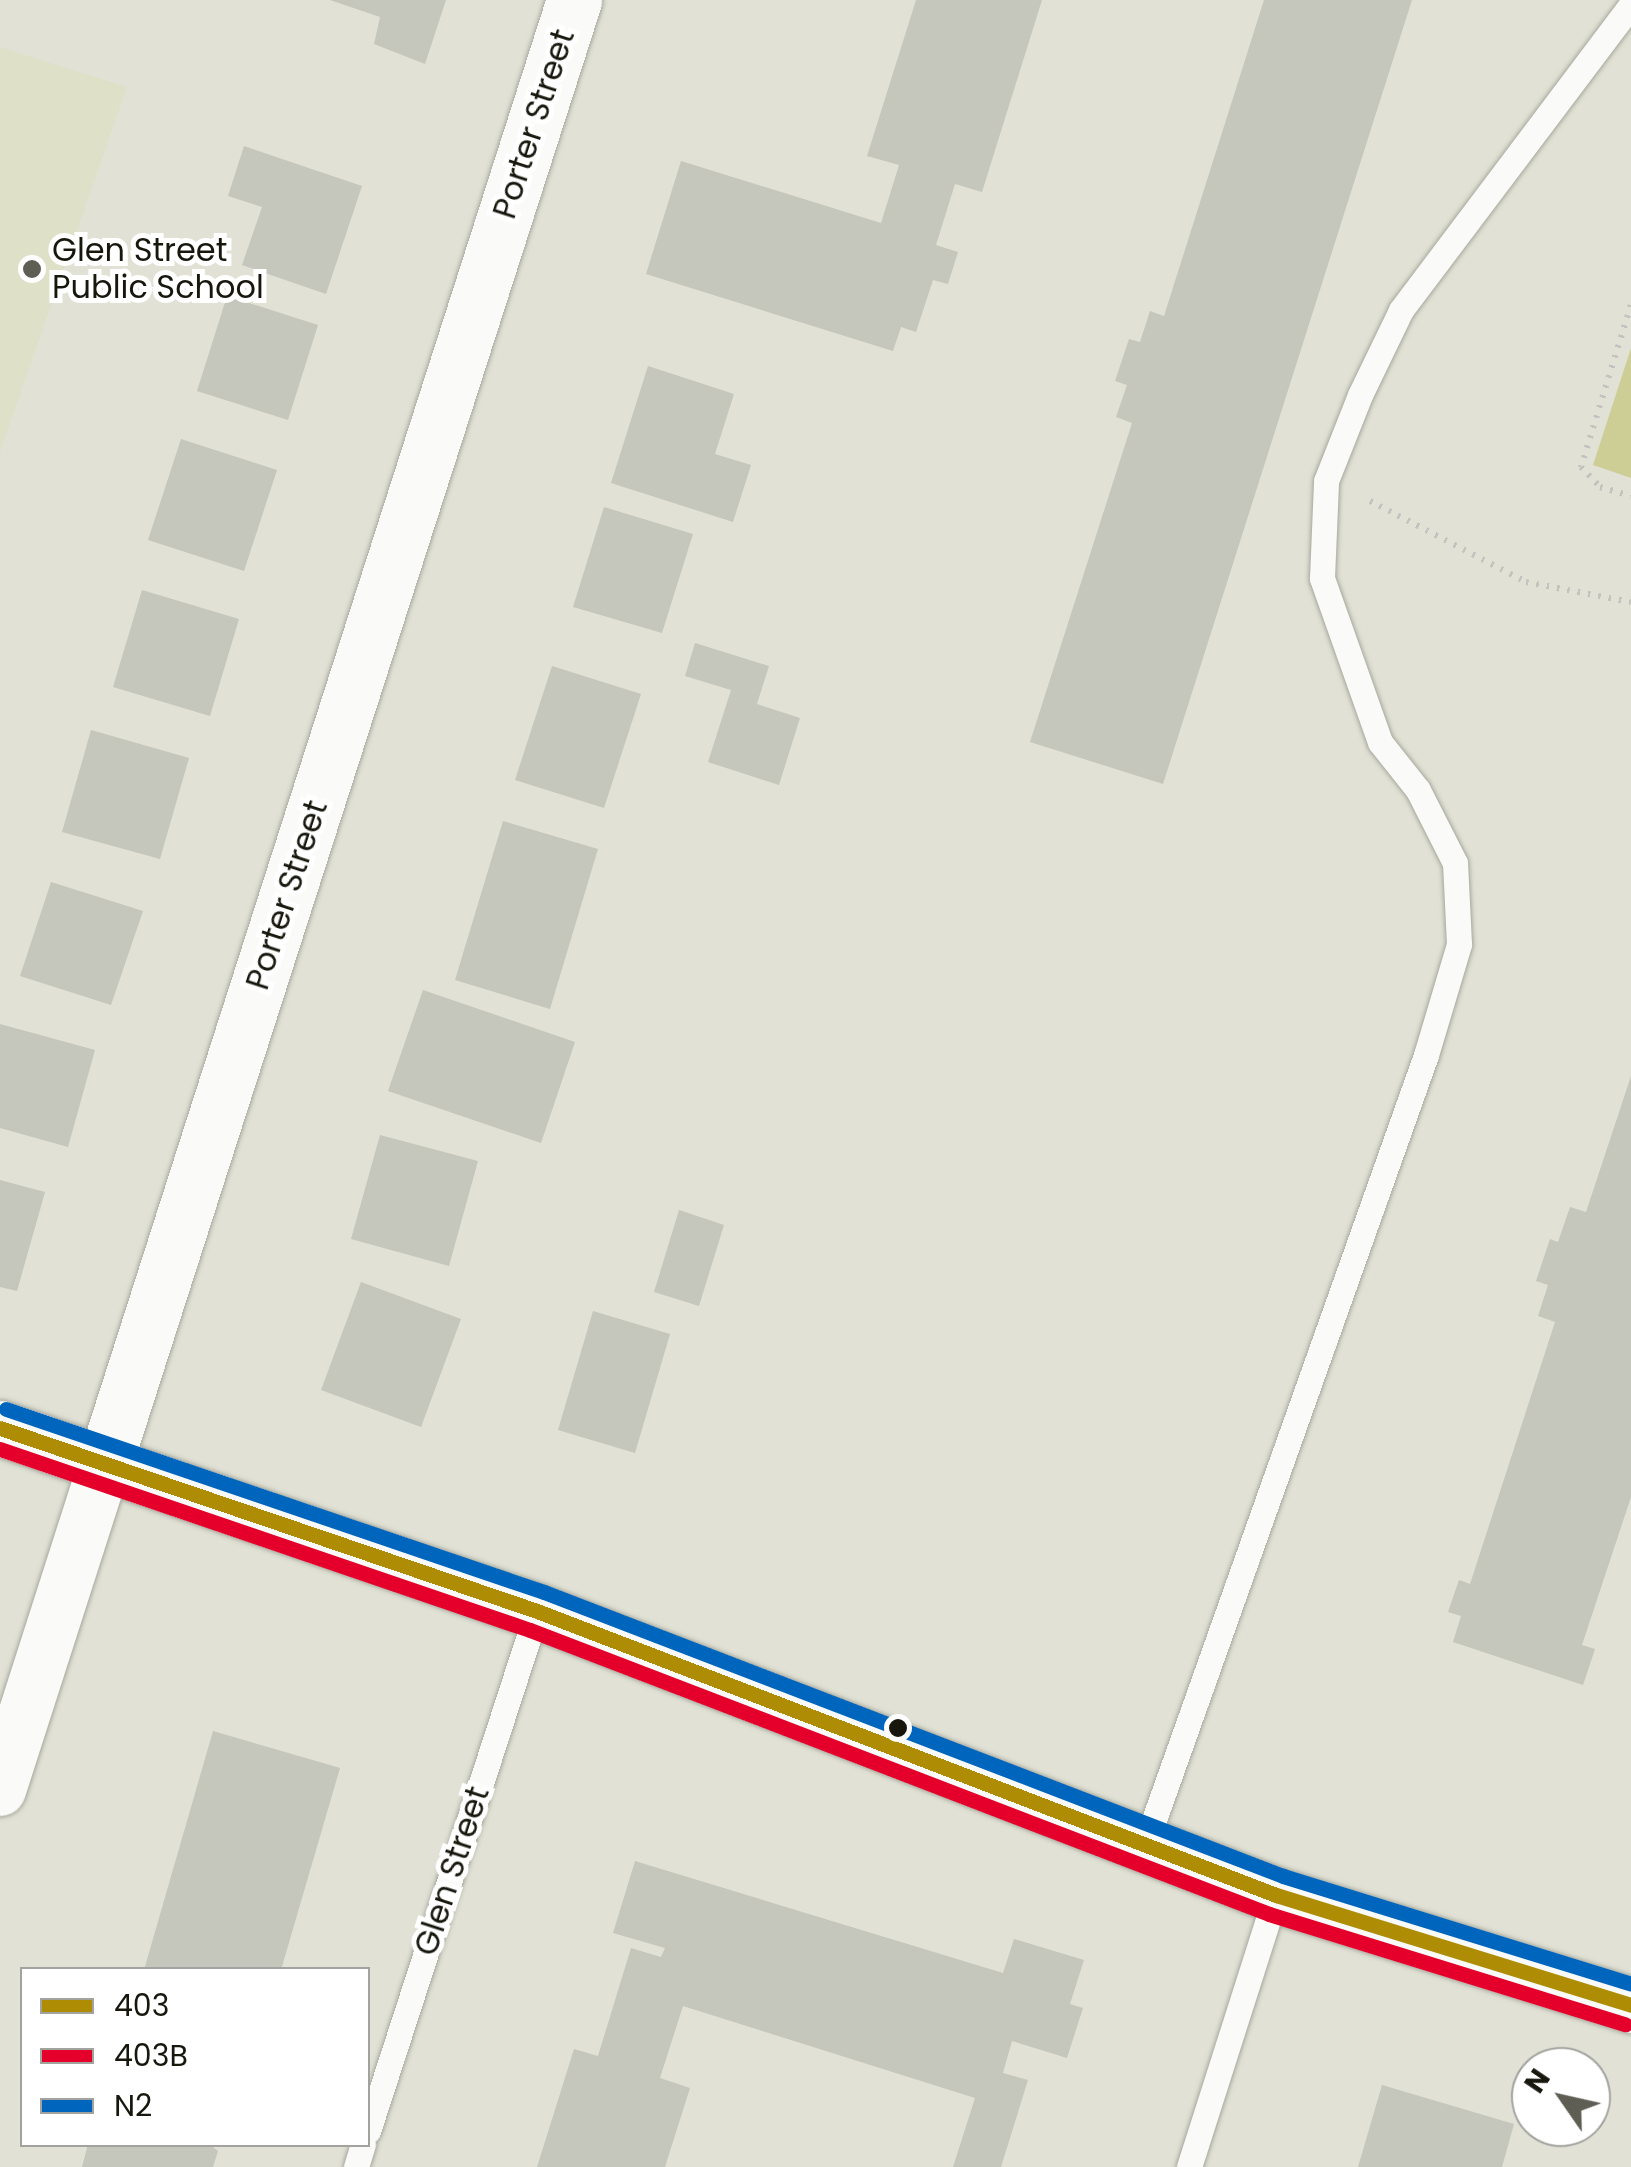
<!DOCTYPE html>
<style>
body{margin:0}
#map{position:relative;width:1631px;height:2167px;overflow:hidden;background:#e1e2d5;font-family:Poppins,sans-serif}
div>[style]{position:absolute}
.built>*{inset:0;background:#dee0c8}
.green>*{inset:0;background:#ccce96}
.building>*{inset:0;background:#c5c6bc}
.path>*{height:6px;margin-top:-3px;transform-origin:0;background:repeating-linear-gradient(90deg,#c3c3bf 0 2.5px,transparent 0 10.5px)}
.roads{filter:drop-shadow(0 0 2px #a7a89d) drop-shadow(0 0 2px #a7a89d)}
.lane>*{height:25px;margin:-12.5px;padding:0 12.5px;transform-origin:12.5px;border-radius:12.5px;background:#fafbf9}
.street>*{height:52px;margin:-26px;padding:0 26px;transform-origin:26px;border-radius:26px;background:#fafbf9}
.secondary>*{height:55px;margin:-27.5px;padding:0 27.5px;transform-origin:27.5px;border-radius:27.5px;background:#fafbf9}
.bus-1>*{height:15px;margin:-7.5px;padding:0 7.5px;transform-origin:7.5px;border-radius:7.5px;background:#ae8d05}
.bus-2>*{height:15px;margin:-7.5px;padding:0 7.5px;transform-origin:7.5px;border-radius:7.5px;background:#e4002b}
.bus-3>*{height:15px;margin:-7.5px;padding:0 7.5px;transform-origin:7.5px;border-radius:7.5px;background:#0065bd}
.dots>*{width:28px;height:28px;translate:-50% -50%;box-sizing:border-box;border:5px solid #fff;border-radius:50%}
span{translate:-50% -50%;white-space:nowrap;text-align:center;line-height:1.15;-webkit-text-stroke:10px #fff;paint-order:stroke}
.street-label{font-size:32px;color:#17170e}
.poi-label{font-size:32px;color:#17170e}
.left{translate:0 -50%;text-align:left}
.legend{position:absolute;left:20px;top:1967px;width:350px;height:180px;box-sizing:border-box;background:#fff;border:2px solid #a2a29f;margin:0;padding:12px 18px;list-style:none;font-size:30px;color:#17170e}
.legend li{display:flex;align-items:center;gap:20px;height:50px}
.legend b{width:50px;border:2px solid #a2a29f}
.north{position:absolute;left:1511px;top:2047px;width:100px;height:100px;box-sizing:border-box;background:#fff;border:2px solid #a2a29f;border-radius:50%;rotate:304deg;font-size:28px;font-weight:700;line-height:40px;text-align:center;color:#17170e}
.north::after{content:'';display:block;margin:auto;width:35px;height:45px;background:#5e5e54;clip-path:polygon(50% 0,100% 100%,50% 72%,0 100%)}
</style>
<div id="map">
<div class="built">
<i style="clip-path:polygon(0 47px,127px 87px,0 452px)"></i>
</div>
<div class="green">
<i style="clip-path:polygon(1631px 348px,1631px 478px,1593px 465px)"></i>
</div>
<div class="building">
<i style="clip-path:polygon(330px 0,446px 0,425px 64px,374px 44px,380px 17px)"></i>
<i style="clip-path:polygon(916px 0,1042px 0,982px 192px,955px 184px,936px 245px,958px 252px,948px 284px,933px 280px,916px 332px,901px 327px,893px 351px,646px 274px,681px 161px,881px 223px,899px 165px,867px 156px)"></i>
<i style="clip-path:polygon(1264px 0,1412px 0,1163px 784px,1030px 742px,1132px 423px,1116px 417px,1127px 385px,1115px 381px,1129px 339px,1140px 342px,1150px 311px,1164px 316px)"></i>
<i style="clip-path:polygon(244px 146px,362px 186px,326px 294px,242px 265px,262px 207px,228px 196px)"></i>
<i style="clip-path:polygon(227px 296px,318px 325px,288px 420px,197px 391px)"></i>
<i style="clip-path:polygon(648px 366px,734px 394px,715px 454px,751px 465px,733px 522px,611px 483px)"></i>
<i style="clip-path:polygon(181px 439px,277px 470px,244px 571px,148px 540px)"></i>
<i style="clip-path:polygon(604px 507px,693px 534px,662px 633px,573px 607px)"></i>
<i style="clip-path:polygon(142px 590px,239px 619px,210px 716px,113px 687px)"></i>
<i style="clip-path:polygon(695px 643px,769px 666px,757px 704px,800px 718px,779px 785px,708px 762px,731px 690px,685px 676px)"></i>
<i style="clip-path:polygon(552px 666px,641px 694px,604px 808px,515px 780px)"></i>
<i style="clip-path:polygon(91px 730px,189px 758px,160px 859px,62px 832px)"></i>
<i style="clip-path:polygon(503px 821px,598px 849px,550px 1009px,455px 980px)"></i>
<i style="clip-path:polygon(51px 882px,143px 911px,111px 1005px,20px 976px)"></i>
<i style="clip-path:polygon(423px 990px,575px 1042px,541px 1143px,388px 1091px)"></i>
<i style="clip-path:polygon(0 1024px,95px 1050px,68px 1147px,0 1128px)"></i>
<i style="clip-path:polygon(1631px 1076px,1631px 1497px,1582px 1645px,1595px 1649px,1583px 1685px,1453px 1642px,1461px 1616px,1448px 1612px,1459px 1580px,1470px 1584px,1555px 1322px,1538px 1316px,1548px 1285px,1536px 1281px,1550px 1239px,1558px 1242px,1570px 1207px,1586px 1212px)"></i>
<i style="clip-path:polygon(380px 1135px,478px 1161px,449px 1266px,351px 1239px)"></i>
<i style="clip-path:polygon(0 1180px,45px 1192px,17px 1291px,0 1287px)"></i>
<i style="clip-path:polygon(679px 1210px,724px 1225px,699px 1306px,654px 1292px)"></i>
<i style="clip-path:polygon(361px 1282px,461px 1319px,421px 1427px,321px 1390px)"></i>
<i style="clip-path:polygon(593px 1311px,670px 1334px,635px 1453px,558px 1430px)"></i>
<i style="clip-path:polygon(213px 1731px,340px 1768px,281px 1970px,144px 1970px)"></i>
<i style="clip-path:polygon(635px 1861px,1003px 1973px,1014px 1939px,1084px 1960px,1070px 2004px,1083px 2008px,1067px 2058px,1012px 2041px,1003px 2073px,1028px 2080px,1001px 2167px,953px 2167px,975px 2098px,683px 2006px,660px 2078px,690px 2088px,665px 2167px,537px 2167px,574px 2049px,598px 2056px,631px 1948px,661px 1957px,665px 1948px,613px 1933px)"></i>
<i style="clip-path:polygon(1382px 2085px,1514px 2124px,1502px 2167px,1358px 2167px)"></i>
<i style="clip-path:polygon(88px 2144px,209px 2144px,218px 2151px,213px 2167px,82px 2167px)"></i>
</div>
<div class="path">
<i style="left:1631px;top:305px;width:170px;rotate:107.2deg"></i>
<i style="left:1581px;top:467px;width:28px;rotate:46deg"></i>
<i style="left:1600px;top:487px;width:32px;rotate:16deg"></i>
<i style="left:1370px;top:501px;width:176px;rotate:27.4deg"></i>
<i style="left:1526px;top:582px;width:107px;rotate:10.8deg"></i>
</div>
<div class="roads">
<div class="lane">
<i style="left:1145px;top:1845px;width:838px;rotate:-70.42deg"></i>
<i style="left:1426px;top:1055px;width:116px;rotate:-73.4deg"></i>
<i style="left:1459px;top:944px;width:81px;rotate:-92.8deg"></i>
<i style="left:1455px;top:863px;width:82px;rotate:-116.9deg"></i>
<i style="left:1418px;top:790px;width:61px;rotate:-128.4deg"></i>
<i style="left:1380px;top:742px;width:174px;rotate:-109.5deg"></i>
<i style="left:1322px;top:578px;width:97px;rotate:-87.6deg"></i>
<i style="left:1326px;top:481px;width:92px;rotate:-68.4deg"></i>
<i style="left:1360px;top:395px;width:94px;rotate:-64.2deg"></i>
<i style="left:1401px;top:310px;width:382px;rotate:-53deg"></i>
<i style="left:368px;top:2131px;width:547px;rotate:-72deg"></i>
<i style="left:356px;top:2167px;width:24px;rotate:-73deg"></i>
<i style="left:1189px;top:2167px;width:286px;rotate:-72.3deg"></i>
</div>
<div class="street">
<i style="left:0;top:1790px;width:344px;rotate:-72.2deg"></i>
</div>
<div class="secondary">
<i style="left:0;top:1428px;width:567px;rotate:18.82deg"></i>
<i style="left:537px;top:1611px;width:792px;rotate:21.02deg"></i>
<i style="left:1276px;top:1895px;width:372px;rotate:17.2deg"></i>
<i style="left:105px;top:1462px;width:1535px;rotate:-72.21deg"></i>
</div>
</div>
<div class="bus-1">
<i style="left:0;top:1428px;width:567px;rotate:18.82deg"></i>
<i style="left:537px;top:1611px;width:792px;rotate:21.02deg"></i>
<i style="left:1276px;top:1895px;width:372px;rotate:17.2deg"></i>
</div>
<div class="bus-2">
<i style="left:0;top:1449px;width:560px;rotate:18.86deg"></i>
<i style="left:530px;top:1630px;width:792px;rotate:21.02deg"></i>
<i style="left:1269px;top:1914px;width:373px;rotate:17.2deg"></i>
</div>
<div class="bus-3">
<i style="left:6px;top:1409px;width:568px;rotate:18.79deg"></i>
<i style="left:544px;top:1592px;width:792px;rotate:21.02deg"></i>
<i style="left:1283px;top:1876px;width:364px;rotate:17.2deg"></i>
</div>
<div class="dots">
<i style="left:32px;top:269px;background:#5e5e54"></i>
<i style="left:898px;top:1728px;background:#17170e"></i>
</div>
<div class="street-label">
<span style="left:534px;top:124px;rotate:-72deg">Porter Street</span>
<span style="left:287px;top:895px;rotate:-72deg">Porter Street</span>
<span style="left:452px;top:1871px;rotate:-72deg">Glen Street</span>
</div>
<div class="poi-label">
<span class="left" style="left:52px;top:269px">Glen Street<br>Public School</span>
</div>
<ul class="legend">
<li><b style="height:12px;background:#ae8d05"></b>403</li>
<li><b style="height:12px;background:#e4002b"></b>403B</li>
<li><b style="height:12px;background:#0065bd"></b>N2</li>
</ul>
<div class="north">N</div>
</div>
